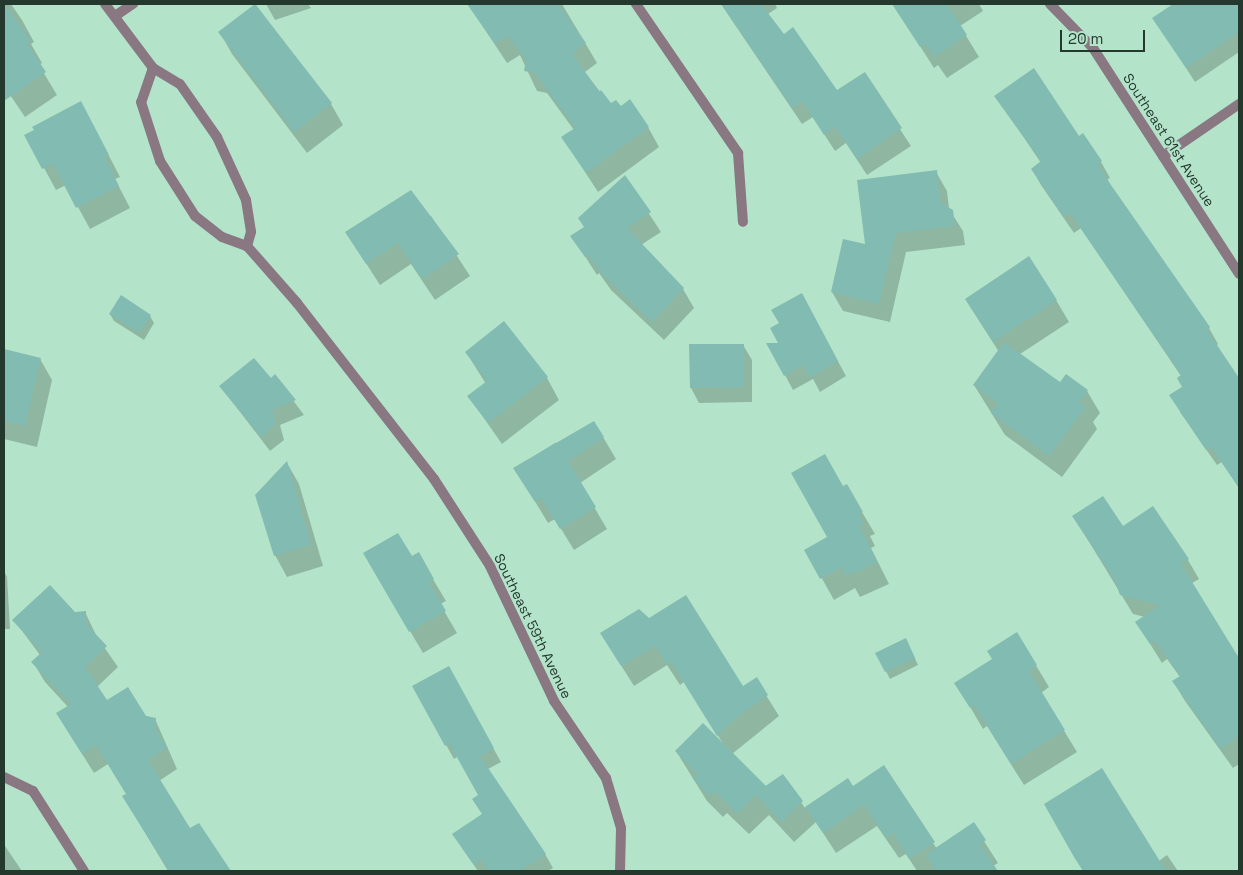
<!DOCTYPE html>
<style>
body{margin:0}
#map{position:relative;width:1243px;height:875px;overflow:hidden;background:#b3e4ca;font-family:"Space Grotesk",sans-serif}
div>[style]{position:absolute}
.shadow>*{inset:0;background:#0003}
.building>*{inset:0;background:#82bbb1}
.minor>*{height:10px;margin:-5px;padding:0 5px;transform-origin:5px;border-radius:5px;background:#897782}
span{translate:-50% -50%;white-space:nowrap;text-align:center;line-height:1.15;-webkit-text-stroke:4.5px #b3e4ca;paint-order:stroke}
.street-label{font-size:14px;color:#24382e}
.frame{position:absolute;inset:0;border:5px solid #24382e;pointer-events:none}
.scale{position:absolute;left:1060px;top:30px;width:85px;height:22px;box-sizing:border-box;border:2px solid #24382e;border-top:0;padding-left:6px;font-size:15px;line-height:18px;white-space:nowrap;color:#24382e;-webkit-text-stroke:4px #b3e4ca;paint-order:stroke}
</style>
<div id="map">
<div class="shadow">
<i style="clip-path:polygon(4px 4px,11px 4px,22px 20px,34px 42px,31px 44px,42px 63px,39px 65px,57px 95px,25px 117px,4px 86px)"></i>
<i style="clip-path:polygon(308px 4px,311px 8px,275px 20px,266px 4px)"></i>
<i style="clip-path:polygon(468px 4px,562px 4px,597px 63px,585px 72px,610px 105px,620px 107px,648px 127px,659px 147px,598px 192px,563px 138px,574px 130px,547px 93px,537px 91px,520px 55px,507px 63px)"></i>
<i style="clip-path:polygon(721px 4px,775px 4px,777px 8px,768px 14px,783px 36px,837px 92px,864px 74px,911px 146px,867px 175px,846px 143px,835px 151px,813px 117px,802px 124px)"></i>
<i style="clip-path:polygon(893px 4px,979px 4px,983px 11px,960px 26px,979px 57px,947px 78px,938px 65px,934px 68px)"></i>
<i style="clip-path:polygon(1176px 4px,1239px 4px,1239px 52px,1195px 82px,1154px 18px)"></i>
<i style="clip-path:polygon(256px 5px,331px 104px,343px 125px,307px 153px,232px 54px,220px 32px)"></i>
<i style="clip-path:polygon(996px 96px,1079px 138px,1101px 162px,1110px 178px,1106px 180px,1110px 186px,1209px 328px,1218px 344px,1216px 346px,1239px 380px,1239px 488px,1222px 462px,1217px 465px,1180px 412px,1183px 387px,1181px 376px,1081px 228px,1074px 233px,1041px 185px,1032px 169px,1041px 163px)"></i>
<i style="clip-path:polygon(93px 125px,120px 177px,115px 179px,130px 208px,90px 229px,66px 185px,56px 190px,26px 135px)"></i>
<i style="clip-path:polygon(936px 172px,947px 191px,949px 209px,963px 231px,965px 245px,906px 252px,890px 322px,843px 311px,832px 292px,867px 246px)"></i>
<i style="clip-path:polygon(625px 177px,661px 232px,641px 245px,683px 289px,694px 308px,664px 340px,611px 290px,599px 273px,597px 275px,572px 236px,585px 227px)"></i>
<i style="clip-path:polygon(431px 216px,470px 276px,435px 300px,411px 264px,380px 285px,346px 232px)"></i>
<i style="clip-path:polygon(966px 300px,1056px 300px,1069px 322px,1020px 354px,1061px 384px,1087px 391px,1100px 413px,1093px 422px,1097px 429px,1062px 477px,1005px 435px,974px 385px,999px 352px)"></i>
<i style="clip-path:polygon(810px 310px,846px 376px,820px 392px,813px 379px,793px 390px,785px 375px,780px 344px)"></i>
<i style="clip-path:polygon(110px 314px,150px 316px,154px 323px,144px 340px,114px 321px)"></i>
<i style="clip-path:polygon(743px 345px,752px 360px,752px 402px,699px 403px,691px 388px)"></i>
<i style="clip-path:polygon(4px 350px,40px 359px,52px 380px,37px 447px,4px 439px)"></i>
<i style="clip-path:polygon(466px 352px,547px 378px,559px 400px,502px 444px,469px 397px,486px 384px)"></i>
<i style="clip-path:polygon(275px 376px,304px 415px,280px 425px,284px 440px,270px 451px,221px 387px,271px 380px)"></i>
<i style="clip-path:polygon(603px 437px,616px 459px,580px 483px,607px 529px,574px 550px,555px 519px,548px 523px,515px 468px,555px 443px)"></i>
<i style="clip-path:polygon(287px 463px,299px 484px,323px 566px,287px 577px,275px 555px)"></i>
<i style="clip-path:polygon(843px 487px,859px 507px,875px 534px,870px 536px,875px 546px,871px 548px,889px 584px,860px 597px,855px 588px,834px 600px,806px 550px,828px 537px)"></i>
<i style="clip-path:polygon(1074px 517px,1123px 528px,1188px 560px,1199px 579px,1192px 583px,1239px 660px,1239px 764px,1233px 768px,1185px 701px,1173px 681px,1180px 677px,1167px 659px,1162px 663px,1137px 623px,1145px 617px,1133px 614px)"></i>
<i style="clip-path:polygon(364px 553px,411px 558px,418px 554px,446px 601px,440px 604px,457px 633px,423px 653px)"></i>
<i style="clip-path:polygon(4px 571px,7px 577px,10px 629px,4px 629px)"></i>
<i style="clip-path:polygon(639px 611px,742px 688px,756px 679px,779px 716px,732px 754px,765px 788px,783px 776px,805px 808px,848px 780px,853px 787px,933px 843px,937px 849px,973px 824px,998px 863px,993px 866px,996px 871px,917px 871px,906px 854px,899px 858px,877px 826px,836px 853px,816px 822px,794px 842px,769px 815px,749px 834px,727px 813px,723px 817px,707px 801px,676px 751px,722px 742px,684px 682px,680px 685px,667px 665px,634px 686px,614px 654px)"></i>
<i style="clip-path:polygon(85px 612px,97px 637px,118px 667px,97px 687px,107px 702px,155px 719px,177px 769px,159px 781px,190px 830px,199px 825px,230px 871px,168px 871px,123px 796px,127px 794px,108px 764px,94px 773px,69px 733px,68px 707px,45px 682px,33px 662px,40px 655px,14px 620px)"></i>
<i style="clip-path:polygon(1017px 634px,1049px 687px,1041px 693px,1077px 752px,1024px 785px,987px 726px,983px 729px,969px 705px,994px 660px)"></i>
<i style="clip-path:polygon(909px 646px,918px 665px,890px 679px,877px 654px)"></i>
<i style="clip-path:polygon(448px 667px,501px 762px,488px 769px,545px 854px,553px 868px,548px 871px,478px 871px,462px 848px,483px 815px,480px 795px,458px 756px,454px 759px,413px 686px)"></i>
<i style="clip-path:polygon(1045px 805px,1159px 861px,1167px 855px,1178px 871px,1084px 871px)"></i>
<i style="clip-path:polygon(5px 846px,22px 871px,4px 871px)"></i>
</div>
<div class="building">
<i style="clip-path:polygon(4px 4px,31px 41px,27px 44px,46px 72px,4px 101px)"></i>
<i style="clip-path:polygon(255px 4px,332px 103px,294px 132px,218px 32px)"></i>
<i style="clip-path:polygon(467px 4px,558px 4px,586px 43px,572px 53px,599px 92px,601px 90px,611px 103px,616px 100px,621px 106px,630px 99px,649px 127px,586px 173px,561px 137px,575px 128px,535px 73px,524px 71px,526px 60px,508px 36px,495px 44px)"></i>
<i style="clip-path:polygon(721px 4px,761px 4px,784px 34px,793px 27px,837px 90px,865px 72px,902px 128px,857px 159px,835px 127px,824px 135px,802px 101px,792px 108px)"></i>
<i style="clip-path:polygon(892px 4px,947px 4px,967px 35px,934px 57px,925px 44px,920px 47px)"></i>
<i style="clip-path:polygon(1173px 4px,1239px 4px,1239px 32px,1186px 68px,1152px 18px)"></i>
<i style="clip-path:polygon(1034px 68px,1079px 136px,1083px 133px,1102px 161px,1098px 164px,1111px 185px,1210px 327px,1207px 330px,1239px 378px,1239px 488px,1211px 447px,1206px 450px,1169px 395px,1182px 387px,1177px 378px,1181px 375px,1070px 213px,1064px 217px,1031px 169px,1041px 161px,994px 96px)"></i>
<i style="clip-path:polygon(81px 101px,109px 155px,104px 157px,119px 186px,76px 208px,53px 164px,42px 169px,24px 135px,34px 130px,32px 127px)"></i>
<i style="clip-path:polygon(937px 170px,940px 202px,953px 210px,955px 226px,896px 233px,879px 304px,831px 292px,843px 239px,865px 244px,857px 180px)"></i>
<i style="clip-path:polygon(625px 175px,651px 212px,627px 228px,684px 288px,652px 322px,599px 271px,588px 255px,585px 257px,570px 236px,584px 227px,578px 218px)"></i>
<i style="clip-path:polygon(411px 190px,459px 254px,422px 279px,398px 243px,366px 264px,345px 232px)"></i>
<i style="clip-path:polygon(1029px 256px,1057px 300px,993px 342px,965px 299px)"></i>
<i style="clip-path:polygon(802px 293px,838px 361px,810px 378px,803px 365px,784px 376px,766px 343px,778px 343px,770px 328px,779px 323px,771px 310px)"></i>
<i style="clip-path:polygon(121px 295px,151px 315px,139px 333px,109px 314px)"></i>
<i style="clip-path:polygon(504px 321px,548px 377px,488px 423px,467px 396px,487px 381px,465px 352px)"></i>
<i style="clip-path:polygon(1004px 342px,1060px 382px,1066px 374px,1088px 390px,1079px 402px,1086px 407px,1049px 456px,991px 413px,998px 404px,973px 385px)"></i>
<i style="clip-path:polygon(689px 344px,744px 344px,744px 387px,690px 388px)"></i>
<i style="clip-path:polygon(4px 349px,41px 358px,25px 426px,4px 421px)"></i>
<i style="clip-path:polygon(254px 358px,271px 378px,275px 374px,296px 400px,272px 410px,276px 424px,261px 437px,219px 386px)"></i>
<i style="clip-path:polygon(594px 421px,604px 437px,568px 461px,596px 507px,560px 529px,541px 498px,535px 502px,513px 468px)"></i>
<i style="clip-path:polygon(825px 454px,843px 486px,847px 484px,863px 512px,859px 514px,864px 524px,860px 526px,877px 562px,854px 574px,853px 572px,846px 576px,841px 567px,820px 579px,804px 550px,827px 537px,791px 473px)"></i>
<i style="clip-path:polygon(287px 461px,311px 545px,274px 556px,255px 495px)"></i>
<i style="clip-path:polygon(1103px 496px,1123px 526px,1153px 506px,1189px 559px,1181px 564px,1239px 658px,1239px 735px,1221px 749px,1172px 681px,1180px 676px,1155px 641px,1150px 644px,1135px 622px,1160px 605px,1120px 595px,1115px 581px,1072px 516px)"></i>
<i style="clip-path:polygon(398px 533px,412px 556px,419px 552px,434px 579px,429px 582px,446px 611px,409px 632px,363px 553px)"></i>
<i style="clip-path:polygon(50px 585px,75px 612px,86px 611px,86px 624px,107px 646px,85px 667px,107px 700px,128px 687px,146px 716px,156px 718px,155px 729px,167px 748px,148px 760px,190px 828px,199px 823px,231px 871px,169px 871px,122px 796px,126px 794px,96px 745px,82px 754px,56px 713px,71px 704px,31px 662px,42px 652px,12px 620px)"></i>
<i style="clip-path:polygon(686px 595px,743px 686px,757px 677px,768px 695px,742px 713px,717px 736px,671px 662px,667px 665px,655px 646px,621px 666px,600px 633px,639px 609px,649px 618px)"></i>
<i style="clip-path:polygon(1017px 632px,1037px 665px,1029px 671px,1065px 730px,1011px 764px,974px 705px,970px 708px,954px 683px,992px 659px,987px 651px)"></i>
<i style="clip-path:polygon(906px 638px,915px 658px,885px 672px,875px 653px)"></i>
<i style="clip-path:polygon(449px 666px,494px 748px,480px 756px,546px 854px,520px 871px,489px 871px,482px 860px,474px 865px,452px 834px,482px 814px,472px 799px,478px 795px,449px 743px,445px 746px,412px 686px)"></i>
<i style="clip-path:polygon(703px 723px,766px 786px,764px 787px,783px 774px,803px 801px,781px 822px,756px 795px,737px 814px,715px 792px,710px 796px,693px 779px,698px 775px,675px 751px)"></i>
<i style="clip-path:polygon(884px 765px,935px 842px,909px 859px,893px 833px,886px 838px,864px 805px,823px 833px,805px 807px,848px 778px,853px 786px)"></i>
<i style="clip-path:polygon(1102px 768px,1166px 871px,1083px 871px,1074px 857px,1044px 804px)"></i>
<i style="clip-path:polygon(974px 822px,986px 840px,980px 845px,998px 871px,937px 871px,925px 855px)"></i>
</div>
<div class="minor">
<i style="left:105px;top:4px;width:80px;rotate:53.1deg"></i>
<i style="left:153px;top:68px;width:31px;rotate:31deg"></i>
<i style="left:180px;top:84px;width:65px;rotate:55.1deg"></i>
<i style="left:217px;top:137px;width:69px;rotate:65.3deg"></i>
<i style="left:246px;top:200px;width:32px;rotate:81deg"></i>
<i style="left:251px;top:232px;width:15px;rotate:106deg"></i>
<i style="left:636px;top:4px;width:181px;rotate:55.6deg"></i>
<i style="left:738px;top:153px;width:69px;rotate:85.9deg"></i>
<i style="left:1050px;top:4px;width:62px;rotate:45.7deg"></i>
<i style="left:1093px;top:48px;width:269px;rotate:57.1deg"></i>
<i style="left:115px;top:16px;width:22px;rotate:-34deg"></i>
<i style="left:153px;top:68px;width:36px;rotate:109deg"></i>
<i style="left:141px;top:102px;width:62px;rotate:72.1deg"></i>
<i style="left:160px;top:161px;width:65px;rotate:57.5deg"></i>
<i style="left:195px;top:216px;width:34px;rotate:38deg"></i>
<i style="left:222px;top:237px;width:27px;rotate:20deg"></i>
<i style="left:247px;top:246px;width:76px;rotate:48.7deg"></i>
<i style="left:297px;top:303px;width:223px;rotate:52.1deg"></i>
<i style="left:434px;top:479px;width:103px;rotate:57.2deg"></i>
<i style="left:490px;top:566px;width:149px;rotate:64.6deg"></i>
<i style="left:554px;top:701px;width:93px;rotate:56deg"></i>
<i style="left:606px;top:778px;width:52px;rotate:73.3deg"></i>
<i style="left:621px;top:828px;width:43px;rotate:91.3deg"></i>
<i style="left:1163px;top:156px;width:92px;rotate:-34.4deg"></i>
<i style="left:4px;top:777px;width:32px;rotate:26deg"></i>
<i style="left:33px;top:791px;width:95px;rotate:57.5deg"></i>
</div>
<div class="street-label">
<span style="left:1169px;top:140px;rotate:57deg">Southeast 61st Avenue</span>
<span style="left:533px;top:626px;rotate:64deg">Southeast 59th Avenue</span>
</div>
<div class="frame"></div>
<div class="scale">20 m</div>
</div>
